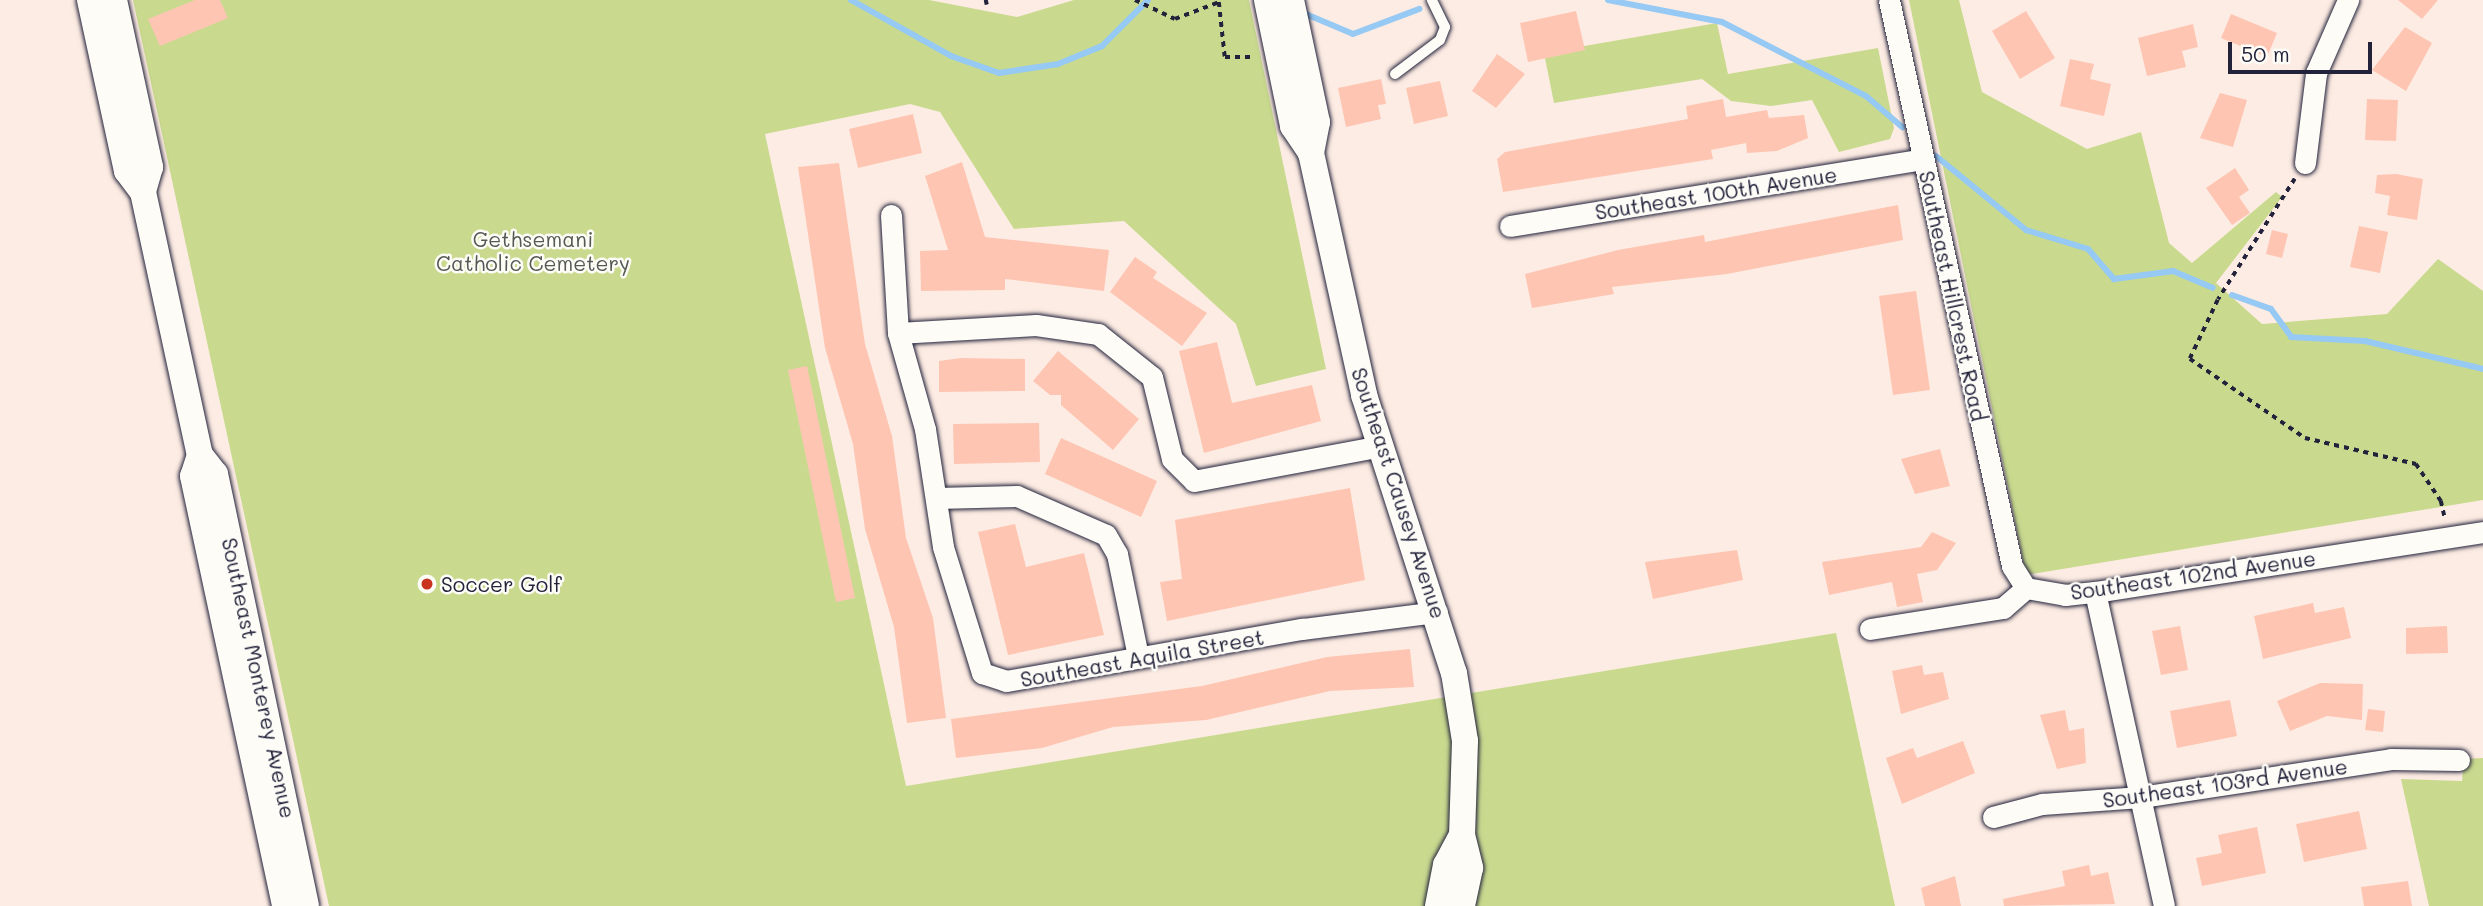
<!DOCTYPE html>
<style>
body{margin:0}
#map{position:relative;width:2483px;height:906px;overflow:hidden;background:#fdece3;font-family:Mali,sans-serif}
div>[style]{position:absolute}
.green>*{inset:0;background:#c9da8f}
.stream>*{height:6px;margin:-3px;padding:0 3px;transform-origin:3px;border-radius:3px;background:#96c9f3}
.building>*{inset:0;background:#fec5b3}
.path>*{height:3.5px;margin-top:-1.75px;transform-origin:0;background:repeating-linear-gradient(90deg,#22223b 0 5px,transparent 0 10px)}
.roads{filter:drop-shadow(0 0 2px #22223b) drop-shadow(0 0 2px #22223b)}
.service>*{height:10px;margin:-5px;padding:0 5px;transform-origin:5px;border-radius:5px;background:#fdfcf7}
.minor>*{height:21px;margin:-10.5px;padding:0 10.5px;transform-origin:10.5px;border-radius:10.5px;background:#fdfcf7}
.tertiary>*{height:26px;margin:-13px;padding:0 13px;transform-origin:13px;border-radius:13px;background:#fdfcf7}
.dots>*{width:19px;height:19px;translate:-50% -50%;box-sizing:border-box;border:4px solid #fdfcf7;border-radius:50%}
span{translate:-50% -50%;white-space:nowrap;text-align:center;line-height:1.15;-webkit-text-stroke:5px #fdfcf7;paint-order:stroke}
.street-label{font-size:21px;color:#22223b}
.park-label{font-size:21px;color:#545954}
.poi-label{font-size:21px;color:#22223b}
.left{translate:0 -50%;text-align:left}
.scale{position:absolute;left:2228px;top:42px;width:144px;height:32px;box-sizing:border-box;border:4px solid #22223b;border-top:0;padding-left:9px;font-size:21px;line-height:24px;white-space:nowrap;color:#22223b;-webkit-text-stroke:5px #fdfcf7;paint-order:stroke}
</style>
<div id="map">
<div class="green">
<i style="clip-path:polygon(133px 0,929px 0,1017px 17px,1074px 0,1249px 0,1326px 369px,1256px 386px,1236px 324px,1124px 221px,1014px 229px,940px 112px,910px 104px,765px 134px,906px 786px,1836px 633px,1895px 906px,329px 906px)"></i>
<i style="clip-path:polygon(1909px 0,1959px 0,1982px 92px,2087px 149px,2141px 132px,2169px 243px,2192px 263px,2276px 192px,2282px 197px,2216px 283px,2262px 324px,2387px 314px,2438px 259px,2483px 291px,2483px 500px,2026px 575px)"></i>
<i style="clip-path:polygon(1717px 23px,1728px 74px,1878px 48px,1894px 128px,1890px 139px,1839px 152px,1812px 100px,1771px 106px,1731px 101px,1702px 79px,1554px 103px,1544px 53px)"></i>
<i style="clip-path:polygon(2483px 758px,2483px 906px,2429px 906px,2401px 779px,2462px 781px,2464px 759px)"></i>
</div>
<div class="stream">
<i style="left:851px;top:0;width:115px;rotate:29.2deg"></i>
<i style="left:951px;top:56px;width:51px;rotate:19.5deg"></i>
<i style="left:999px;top:73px;width:60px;rotate:-8.7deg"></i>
<i style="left:1058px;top:64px;width:48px;rotate:-22.2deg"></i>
<i style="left:1102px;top:46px;width:65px;rotate:-45deg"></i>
<i style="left:1608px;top:0;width:116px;rotate:10.9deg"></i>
<i style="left:1722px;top:22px;width:162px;rotate:27.2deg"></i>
<i style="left:1866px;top:96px;width:48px;rotate:40.7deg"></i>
<i style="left:1301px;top:12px;width:56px;rotate:22.9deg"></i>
<i style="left:1353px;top:34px;width:71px;rotate:-20.7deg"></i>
<i style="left:1936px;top:156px;width:117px;rotate:39.4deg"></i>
<i style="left:2026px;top:230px;width:65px;rotate:17deg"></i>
<i style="left:2088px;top:249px;width:40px;rotate:49deg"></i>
<i style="left:2114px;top:279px;width:60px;rotate:-7.7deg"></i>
<i style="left:2173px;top:271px;width:43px;rotate:23deg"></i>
<i style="left:2232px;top:295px;width:41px;rotate:19.7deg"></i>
<i style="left:2271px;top:309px;width:34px;rotate:54deg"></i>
<i style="left:2291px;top:337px;width:74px;rotate:3.1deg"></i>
<i style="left:2365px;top:341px;width:121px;rotate:13.3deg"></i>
</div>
<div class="building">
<i style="clip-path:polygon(195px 0,220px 0,228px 18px,160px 46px,148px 19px)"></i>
<i style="clip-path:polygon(2398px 0,2438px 0,2422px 19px)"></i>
<i style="clip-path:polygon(1576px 11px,1585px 50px,1528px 62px,1520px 23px)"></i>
<i style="clip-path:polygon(2026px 11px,2055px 58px,2020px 79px,1992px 31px)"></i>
<i style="clip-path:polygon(2231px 14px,2277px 33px,2267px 57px,2221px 38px)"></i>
<i style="clip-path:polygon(2193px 24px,2198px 47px,2182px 51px,2186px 67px,2147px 76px,2138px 38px)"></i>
<i style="clip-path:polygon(2405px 27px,2432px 43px,2406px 91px,2372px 70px)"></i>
<i style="clip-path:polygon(1497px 54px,1525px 74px,1496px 108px,1472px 91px)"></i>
<i style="clip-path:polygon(2070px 59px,2094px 64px,2090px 79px,2111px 84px,2104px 116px,2060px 106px)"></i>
<i style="clip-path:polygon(1381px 79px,1386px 104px,1378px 105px,1381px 119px,1346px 127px,1338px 88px)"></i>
<i style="clip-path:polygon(1440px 81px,1448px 116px,1414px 124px,1406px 88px)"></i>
<i style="clip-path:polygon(2220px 93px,2247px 100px,2233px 147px,2200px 138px)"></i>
<i style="clip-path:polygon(1723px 99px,1726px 117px,1767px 110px,1769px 118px,1804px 115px,1808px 138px,1777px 151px,1747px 153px,1746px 143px,1711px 150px,1713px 159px,1503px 192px,1497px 159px,1505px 152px,1688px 119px,1686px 106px)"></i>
<i style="clip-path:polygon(2367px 99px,2398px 100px,2396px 141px,2365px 140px)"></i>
<i style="clip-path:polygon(913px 114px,922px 153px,858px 168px,849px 129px)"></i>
<i style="clip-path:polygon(962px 162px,985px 237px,1109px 250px,1104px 291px,1005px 279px,1005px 290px,921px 291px,920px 251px,948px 250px,925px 176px)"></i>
<i style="clip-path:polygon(839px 163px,865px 344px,892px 436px,906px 538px,933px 618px,946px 718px,907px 723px,894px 627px,865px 529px,853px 444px,825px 348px,798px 167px)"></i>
<i style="clip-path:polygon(2235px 168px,2249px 190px,2239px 197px,2250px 213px,2232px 225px,2206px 188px)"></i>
<i style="clip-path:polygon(2396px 174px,2423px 179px,2417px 220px,2387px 215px,2390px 196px,2375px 193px,2377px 175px)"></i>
<i style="clip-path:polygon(1898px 205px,1903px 240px,1727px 274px,1612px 287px,1614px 294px,1532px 308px,1525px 274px,1618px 250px,1704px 235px,1705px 242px)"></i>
<i style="clip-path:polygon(2359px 226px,2388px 232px,2380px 273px,2350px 267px)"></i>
<i style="clip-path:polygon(2272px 230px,2288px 234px,2282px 258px,2266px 254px)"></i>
<i style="clip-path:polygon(1135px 257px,1157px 272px,1153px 278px,1207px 313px,1182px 346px,1110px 292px)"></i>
<i style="clip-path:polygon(1916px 291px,1930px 390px,1893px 395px,1879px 296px)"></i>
<i style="clip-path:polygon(1217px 342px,1232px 403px,1312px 385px,1321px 421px,1204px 453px,1179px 351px)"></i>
<i style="clip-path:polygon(1058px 351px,1139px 419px,1113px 450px,1061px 405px,1061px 395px,1050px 395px,1033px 381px)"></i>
<i style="clip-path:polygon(961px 358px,1025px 359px,1025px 391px,939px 392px,939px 361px)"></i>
<i style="clip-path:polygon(807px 366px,855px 598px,836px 602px,788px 370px)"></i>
<i style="clip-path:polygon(1039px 423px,1040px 462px,954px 464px,953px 424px)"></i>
<i style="clip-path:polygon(1061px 438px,1157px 481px,1141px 517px,1045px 474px)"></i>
<i style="clip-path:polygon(1940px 449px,1950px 486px,1915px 494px,1901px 459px)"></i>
<i style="clip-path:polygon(1350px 488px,1365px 580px,1167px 621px,1160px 582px,1182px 579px,1175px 520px)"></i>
<i style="clip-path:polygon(1015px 524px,1026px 567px,1084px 553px,1104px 635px,1008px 655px,978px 532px)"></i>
<i style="clip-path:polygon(1932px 532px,1956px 543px,1937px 570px,1917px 574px,1923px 602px,1897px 607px,1892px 582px,1829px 595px,1822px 562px,1921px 547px)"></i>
<i style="clip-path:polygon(1737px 550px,1743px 580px,1653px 599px,1645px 562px)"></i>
<i style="clip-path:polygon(2313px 603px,2315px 613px,2344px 607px,2351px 638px,2263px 659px,2254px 616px)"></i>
<i style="clip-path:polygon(2180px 626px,2188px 670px,2161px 675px,2152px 631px)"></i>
<i style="clip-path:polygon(2447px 626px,2448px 653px,2406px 654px,2406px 628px)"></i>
<i style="clip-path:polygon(1410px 649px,1414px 687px,1330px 691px,1206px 720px,1113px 727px,1042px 748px,956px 758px,951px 719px,1202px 686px,1327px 657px)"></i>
<i style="clip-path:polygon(1922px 665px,1924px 675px,1943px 672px,1949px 699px,1901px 714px,1892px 671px)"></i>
<i style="clip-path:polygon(2320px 683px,2363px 684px,2362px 720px,2327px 716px,2290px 731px,2277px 701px)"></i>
<i style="clip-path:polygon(2230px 700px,2237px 736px,2177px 748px,2170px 711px)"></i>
<i style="clip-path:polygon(2368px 709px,2385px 711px,2383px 732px,2365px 730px)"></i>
<i style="clip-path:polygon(2065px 710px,2069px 731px,2084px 728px,2086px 763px,2057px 769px,2040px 715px)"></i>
<i style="clip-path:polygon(1963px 741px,1975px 773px,1902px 804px,1886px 758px,1913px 748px,1917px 758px)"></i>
<i style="clip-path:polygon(2359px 811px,2367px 849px,2304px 862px,2296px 824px)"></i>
<i style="clip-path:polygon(2257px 827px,2266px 873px,2202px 886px,2196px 858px,2222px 853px,2218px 835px)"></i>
<i style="clip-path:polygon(2089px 865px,2091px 876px,2108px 872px,2115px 904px,2004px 906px,2003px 899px,2065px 886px,2062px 871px)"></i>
<i style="clip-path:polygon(1955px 876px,1961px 906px,1925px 906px,1921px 888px)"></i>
<i style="clip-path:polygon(2408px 881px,2412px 906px,2364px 906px,2361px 887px)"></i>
</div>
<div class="path">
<i style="left:986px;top:0;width:5px;rotate:79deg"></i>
<i style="left:1135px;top:0;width:44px;rotate:25.4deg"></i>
<i style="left:1175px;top:19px;width:47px;rotate:-21.1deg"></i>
<i style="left:1219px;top:2px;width:55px;rotate:83.8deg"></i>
<i style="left:1225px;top:57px;width:30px"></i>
<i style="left:2295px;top:179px;width:143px;rotate:122.5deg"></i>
<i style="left:2218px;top:300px;width:65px;rotate:115.4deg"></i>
<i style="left:2190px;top:359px;width:140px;rotate:34.5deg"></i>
<i style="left:2305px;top:438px;width:114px;rotate:13.2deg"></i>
<i style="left:2416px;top:464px;width:45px;rotate:56deg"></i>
<i style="left:2441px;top:501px;width:17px;rotate:77deg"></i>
</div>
<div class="roads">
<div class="service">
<i style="left:1395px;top:74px;width:56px;rotate:-37.1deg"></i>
<i style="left:1440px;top:40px;width:14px;rotate:-69deg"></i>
<i style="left:1445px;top:27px;width:30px;rotate:-116deg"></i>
</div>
<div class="minor">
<i style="left:1889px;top:0;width:579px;rotate:77.74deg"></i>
<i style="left:2012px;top:566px;width:26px;rotate:58deg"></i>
<i style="left:2305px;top:163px;width:91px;rotate:-83deg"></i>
<i style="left:2316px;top:73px;width:80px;rotate:-66.3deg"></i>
<i style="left:891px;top:215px;width:118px;rotate:86.6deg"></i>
<i style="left:898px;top:333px;width:100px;rotate:74.3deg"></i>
<i style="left:925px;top:429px;width:119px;rotate:81.3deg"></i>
<i style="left:943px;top:547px;width:132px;rotate:72.8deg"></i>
<i style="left:982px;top:673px;width:25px;rotate:18deg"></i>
<i style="left:1006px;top:681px;width:301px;rotate:-10deg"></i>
<i style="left:1302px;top:629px;width:136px;rotate:-7.2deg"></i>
<i style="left:1510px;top:226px;width:418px;rotate:-9.2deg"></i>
<i style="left:898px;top:333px;width:138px;rotate:-3.3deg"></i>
<i style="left:1036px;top:325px;width:63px;rotate:8.3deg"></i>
<i style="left:1098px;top:334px;width:69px;rotate:38.5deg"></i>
<i style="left:1152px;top:377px;width:84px;rotate:76.3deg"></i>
<i style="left:1172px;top:459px;width:31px;rotate:45deg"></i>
<i style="left:1194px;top:481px;width:190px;rotate:-10.6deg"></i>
<i style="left:936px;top:498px;width:81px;rotate:-1.4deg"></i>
<i style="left:1017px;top:496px;width:97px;rotate:23.7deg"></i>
<i style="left:1106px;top:535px;width:22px;rotate:60deg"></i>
<i style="left:1117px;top:554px;width:104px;rotate:78.4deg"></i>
<i style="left:2095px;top:592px;width:321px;rotate:77.6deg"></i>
<i style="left:1870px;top:629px;width:135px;rotate:-9deg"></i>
<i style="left:2003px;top:608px;width:30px;rotate:-41deg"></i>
<i style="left:2026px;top:588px;width:40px;rotate:10deg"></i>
<i style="left:2065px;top:595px;width:30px;rotate:-6deg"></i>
<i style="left:2095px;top:592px;width:393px;rotate:-8.8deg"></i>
<i style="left:1993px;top:817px;width:51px;rotate:-14.9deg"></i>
<i style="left:2042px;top:804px;width:99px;rotate:-4deg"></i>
<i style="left:2141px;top:797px;width:253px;rotate:-8.6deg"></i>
<i style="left:2391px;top:759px;width:68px;rotate:0.8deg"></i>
</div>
<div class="tertiary">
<i style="left:90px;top:0;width:175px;rotate:77.8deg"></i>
<i style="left:127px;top:171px;width:26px;rotate:53deg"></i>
<i style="left:143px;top:192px;width:269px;rotate:77.8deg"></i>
<i style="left:200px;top:455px;width:24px;rotate:52deg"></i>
<i style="left:215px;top:474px;width:441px;rotate:78.1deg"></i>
<i style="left:114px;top:0;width:171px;rotate:77.8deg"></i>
<i style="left:150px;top:167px;width:26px;rotate:106deg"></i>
<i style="left:1267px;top:0;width:129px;rotate:78.3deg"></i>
<i style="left:1293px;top:126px;width:32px;rotate:56deg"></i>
<i style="left:1311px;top:153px;width:248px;rotate:77.6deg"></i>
<i style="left:1364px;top:395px;width:292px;rotate:72.1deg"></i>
<i style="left:1454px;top:673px;width:69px;rotate:80.8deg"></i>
<i style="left:1465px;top:741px;width:94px;rotate:91.8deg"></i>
<i style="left:1462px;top:835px;width:34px;rotate:76deg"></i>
<i style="left:1470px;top:868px;width:39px;rotate:102deg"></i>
<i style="left:1291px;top:0;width:125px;rotate:78deg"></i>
<i style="left:1317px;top:122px;width:32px;rotate:101deg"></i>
<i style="left:200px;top:455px;width:22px;rotate:108deg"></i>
<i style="left:193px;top:476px;width:440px;rotate:77.9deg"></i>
<i style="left:1438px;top:906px;width:42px;rotate:-79deg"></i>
<i style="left:1446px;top:865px;width:34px;rotate:-62deg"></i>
</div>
</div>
<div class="dots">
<i style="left:427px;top:584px;background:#c8321e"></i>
</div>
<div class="street-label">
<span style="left:1716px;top:193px;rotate:-9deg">Southeast 100th Avenue</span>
<span style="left:1953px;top:296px;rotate:78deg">Southeast Hillcrest Road</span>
<span style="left:1399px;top:493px;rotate:72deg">Southeast Causey Avenue</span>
<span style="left:2193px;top:575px;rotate:-8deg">Southeast 102nd Avenue</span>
<span style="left:1142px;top:658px;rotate:-10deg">Southeast Aquila Street</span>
<span style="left:259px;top:678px;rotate:78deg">Southeast Monterey Avenue</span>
<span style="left:2225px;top:783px;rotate:-8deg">Southeast 103rd Avenue</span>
</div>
<div class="park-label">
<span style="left:533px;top:251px">Gethsemani<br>Catholic Cemetery</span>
</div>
<div class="poi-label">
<span class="left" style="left:441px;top:584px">Soccer Golf</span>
</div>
<div class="scale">50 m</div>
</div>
